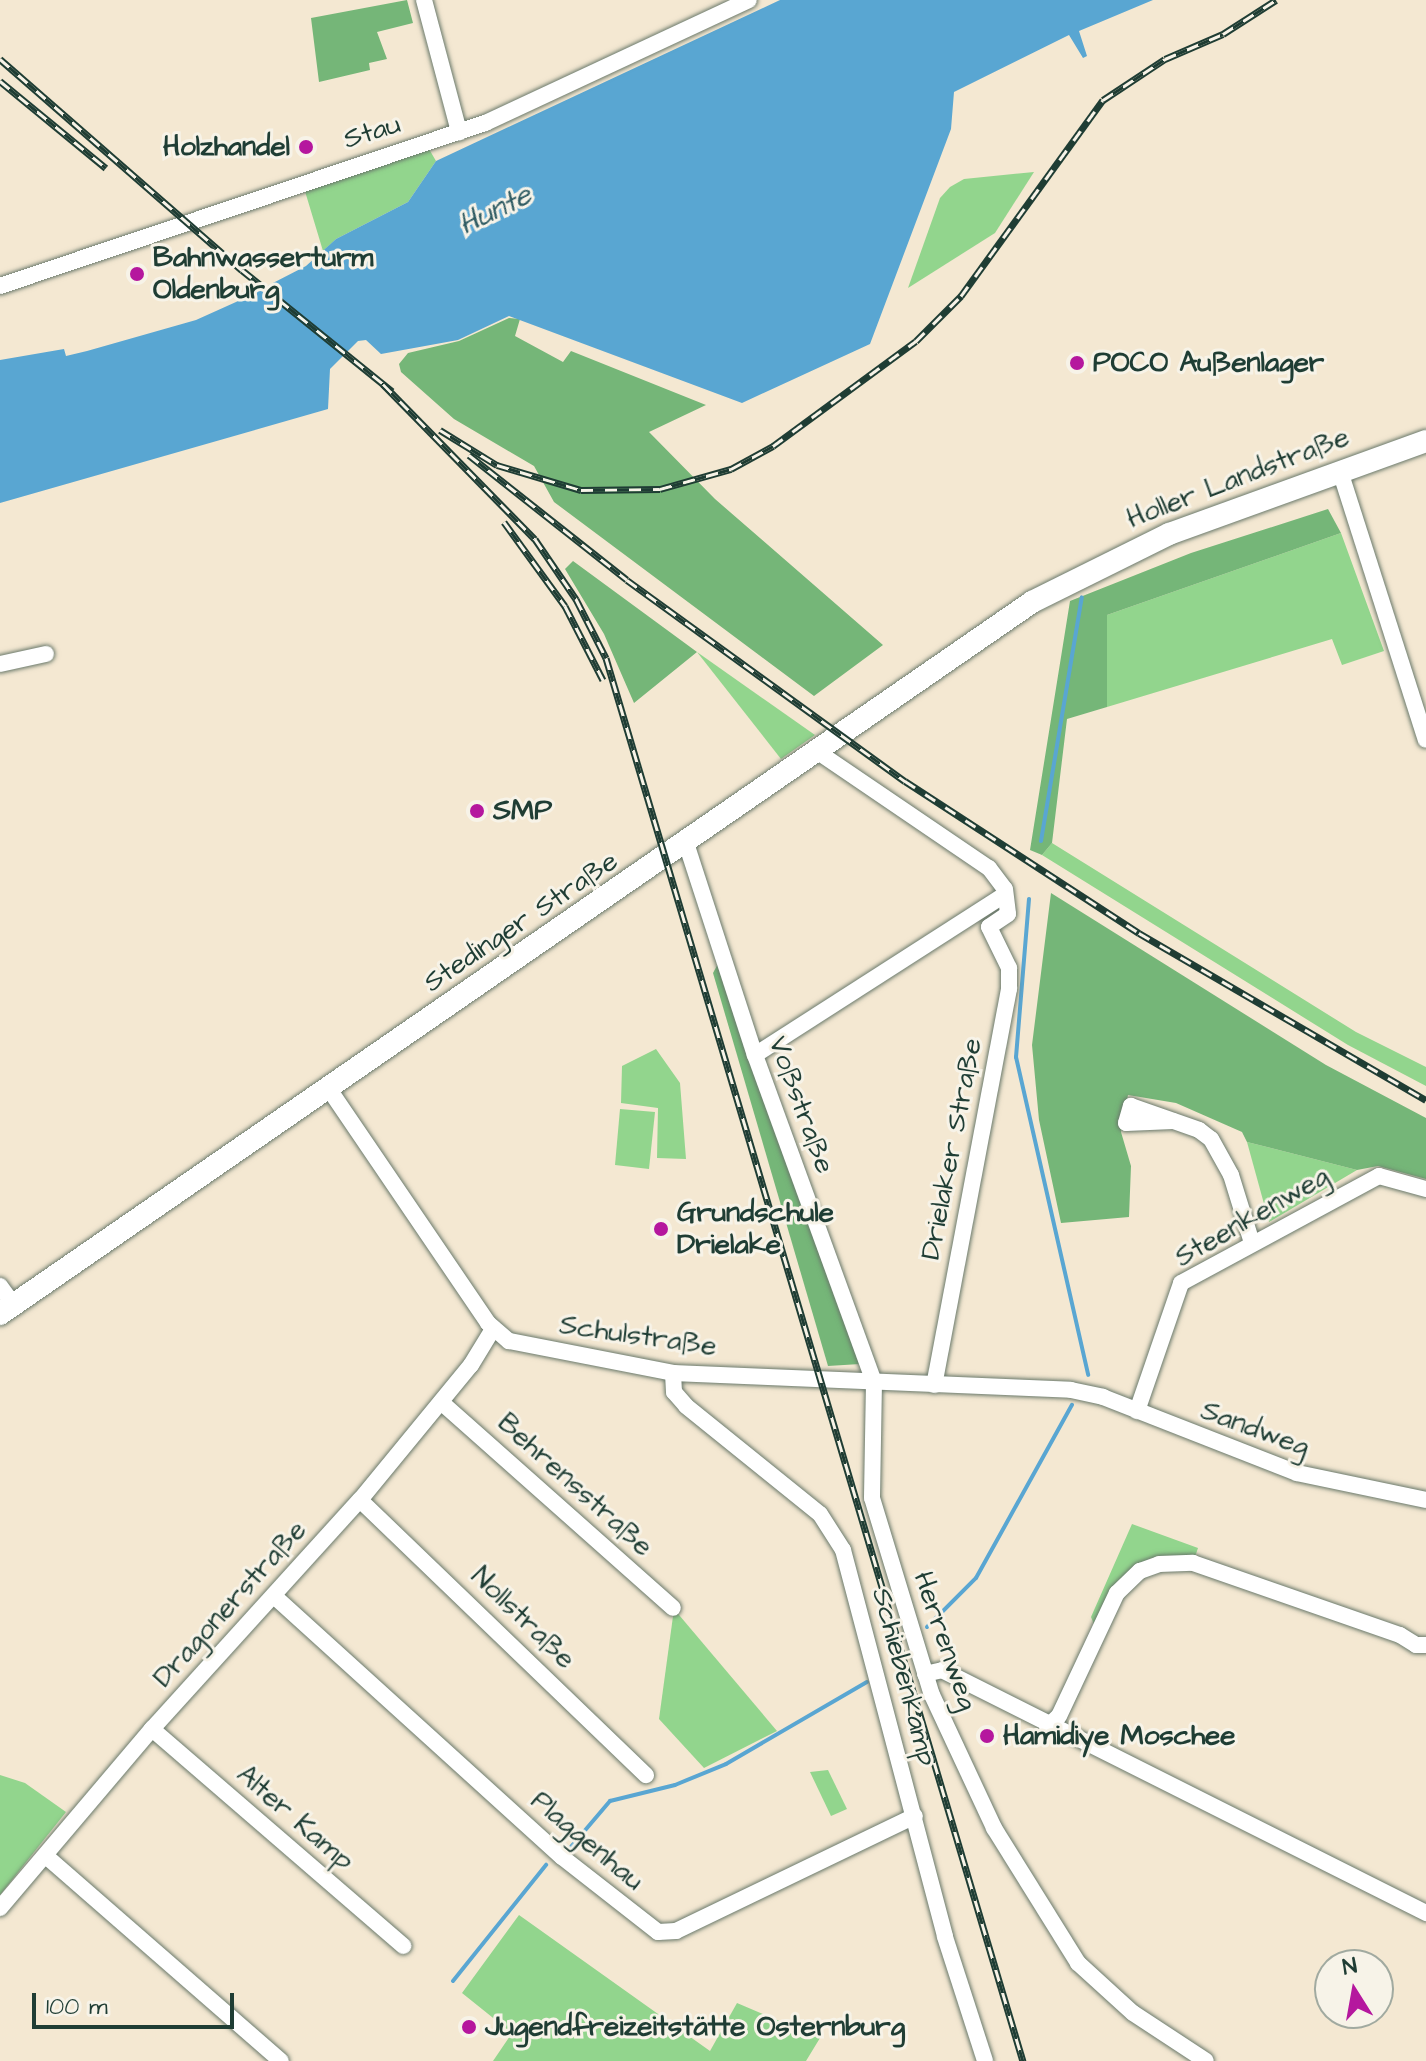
<!DOCTYPE html>
<meta charset="utf-8">
<style>
body{margin:0}
#map{position:relative;width:1426px;height:2061px;overflow:hidden;background:#f4e8d2;font-family:"Architects Daughter",sans-serif}
div>[style]{position:absolute}
.green>*{inset:0;background:#92d58d}
.forest>*{inset:0;background:#75b678}
.water>*{inset:0;background:#59a6d2}
.stream>*{height:4px;margin:-2px;padding:0 2px;transform-origin:2px;border-radius:2px;background:#59a6d2}
.roads{filter:drop-shadow(0 0 2px #6a796b) drop-shadow(0 0 2px #6a796b)}
.street>*{height:16px;margin:-8px;padding:0 8px;transform-origin:8px;border-radius:8px;background:#fff}
.secondary>*{height:22px;margin:-11px;padding:0 11px;transform-origin:11px;border-radius:11px;background:#fff}
.rail>*{height:7px;margin-top:-3.5px;transform-origin:0;background:repeating-linear-gradient(90deg,#f7f3e8 0 12px,#1f3d34 0 24px);box-sizing:border-box;border-block:2px solid #1f3d34}
.dots>*{width:22px;height:22px;translate:-50% -50%;box-sizing:border-box;border:4px solid #f7f3e8;border-radius:50%}
span{translate:-50% -50%;white-space:nowrap;text-align:center;line-height:1.15;-webkit-text-stroke:6px #f7f3e8;paint-order:stroke}
.street-label{font-size:28px;color:#1f3d34}
.poi-label{font-size:28px;color:#1f3d34;font-weight:700}
.right{translate:-100% -50%;text-align:right}
.left{translate:0 -50%;text-align:left}
.water-label{font-size:30px;color:#305c63;font-style:italic}
.north{position:absolute;left:1314px;top:1949px;width:80px;height:80px;box-sizing:border-box;background:#f7f3e8;border:2px solid #a1aaa0;border-radius:50%;rotate:349deg;font-size:22px;font-weight:700;line-height:32px;text-align:center;color:#1f3d34}
.north::after{content:'';display:block;margin:auto;width:28px;height:36px;background:#b5179e;clip-path:polygon(50% 0,100% 100%,50% 72%,0 100%)}
.scale{position:absolute;left:32px;top:1993px;width:202px;height:36px;box-sizing:border-box;border:4px solid #1f3d34;border-top:0;padding-left:10px;font-size:24px;line-height:28px;white-space:nowrap;color:#1f3d34;-webkit-text-stroke:6px #f7f3e8;paint-order:stroke}
</style>
<div id="map">
<div class="green">
<i style="clip-path:polygon(429px 149px,436px 161px,408px 202px,336px 239px,323px 251px,304px 188px)"></i>
<i style="clip-path:polygon(1034px 172px,995px 233px,908px 288px,940px 198px,950px 187px,964px 179px)"></i>
<i style="clip-path:polygon(1341px 533px,1384px 651px,1342px 665px,1332px 639px,1107px 707px,1107px 615px)"></i>
<i style="clip-path:polygon(697px 652px,815px 735px,781px 759px)"></i>
<i style="clip-path:polygon(1052px 843px,1356px 1032px,1426px 1067px,1426px 1086px,1348px 1045px,1042px 855px)"></i>
<i style="clip-path:polygon(656px 1049px,680px 1083px,686px 1159px,657px 1158px,658px 1108px,621px 1103px,622px 1066px)"></i>
<i style="clip-path:polygon(620px 1109px,655px 1112px,649px 1169px,615px 1165px)"></i>
<i style="clip-path:polygon(1247px 1142px,1357px 1170px,1269px 1222px)"></i>
<i style="clip-path:polygon(1132px 1524px,1198px 1548px,1193px 1563px,1140px 1571px,1098px 1634px,1091px 1617px)"></i>
<i style="clip-path:polygon(674px 1609px,777px 1731px,704px 1768px,659px 1719px)"></i>
<i style="clip-path:polygon(828px 1770px,847px 1809px,831px 1816px,810px 1772px)"></i>
<i style="clip-path:polygon(0 1775px,25px 1783px,66px 1812px,0 1895px)"></i>
<i style="clip-path:polygon(519px 1915px,710px 2051px,737px 2003px,820px 2038px,806px 2061px,493px 2061px,512px 2033px,462px 1993px)"></i>
</div>
<div class="forest">
<i style="clip-path:polygon(407px 0,413px 23px,377px 32px,387px 59px,369px 63px,370px 70px,319px 82px,311px 18px)"></i>
<i style="clip-path:polygon(509px 318px,520px 319px,515px 336px,563px 362px,571px 351px,706px 405px,649px 432px,715px 499px,883px 645px,814px 696px,554px 502px,534px 466px,454px 419px,401px 372px,399px 364px,408px 353px,459px 341px)"></i>
<i style="clip-path:polygon(1328px 509px,1341px 533px,1107px 615px,1107px 707px,1067px 719px,1052px 843px,1042px 855px,1030px 850px,1070px 601px,1191px 553px)"></i>
<i style="clip-path:polygon(573px 561px,697px 652px,634px 703px,604px 634px,565px 569px)"></i>
<i style="clip-path:polygon(1051px 893px,1326px 1065px,1426px 1118px,1426px 1179px,1378px 1166px,1357px 1170px,1247px 1142px,1242px 1132px,1176px 1103px,1128px 1095px,1121px 1132px,1131px 1166px,1129px 1217px,1061px 1223px,1039px 1120px,1032px 1045px)"></i>
<i style="clip-path:polygon(719px 962px,860px 1364px,828px 1366px,713px 973px)"></i>
</div>
<div class="water">
<i style="clip-path:polygon(780px 0,1153px 0,1079px 31px,1087px 56px,1083px 58px,1069px 35px,954px 92px,951px 129px,870px 344px,742px 403px,509px 316px,458px 340px,381px 354px,366px 340px,358px 341px,330px 369px,328px 409px,0 503px,0 360px,64px 349px,66px 356px,87px 351px,196px 320px,236px 302px,306px 266px,336px 239px,408px 202px,436px 161px)"></i>
</div>
<div class="stream">
<i style="left:1041px;top:841px;width:247px;rotate:-80.5deg"></i>
<i style="left:1029px;top:899px;width:159px;rotate:94.7deg"></i>
<i style="left:1016px;top:1057px;width:326px;rotate:77.2deg"></i>
<i style="left:927px;top:1627px;width:69px;rotate:-45deg"></i>
<i style="left:976px;top:1578px;width:198px;rotate:-61deg"></i>
<i style="left:570px;top:1848px;width:62px;rotate:-49.6deg"></i>
<i style="left:610px;top:1801px;width:67px;rotate:-13.8deg"></i>
<i style="left:675px;top:1785px;width:55px;rotate:-22.4deg"></i>
<i style="left:726px;top:1764px;width:163px;rotate:-30.2deg"></i>
<i style="left:453px;top:1981px;width:149px;rotate:-51.3deg"></i>
</div>
<div class="roads">
<div class="street">
<i style="left:424px;top:0;width:137px;rotate:75.1deg"></i>
<i style="left:0;top:286px;width:512px;rotate:-18.58deg"></i>
<i style="left:485px;top:123px;width:291px;rotate:-25deg"></i>
<i style="left:1340px;top:471px;width:282px;rotate:72.3deg"></i>
<i style="left:0;top:664px;width:47px;rotate:-12.3deg"></i>
<i style="left:818px;top:752px;width:207px;rotate:34.2deg"></i>
<i style="left:989px;top:868px;width:26px;rotate:53deg"></i>
<i style="left:1005px;top:889px;width:25px;rotate:83deg"></i>
<i style="left:1008px;top:914px;width:23px;rotate:146deg"></i>
<i style="left:989px;top:927px;width:46px;rotate:64deg"></i>
<i style="left:1009px;top:968px;width:21px;rotate:90deg"></i>
<i style="left:1009px;top:989px;width:403px;rotate:100.7deg"></i>
<i style="left:686px;top:843px;width:223px;rotate:72deg"></i>
<i style="left:755px;top:1055px;width:348px;rotate:70deg"></i>
<i style="left:874px;top:1382px;width:116px;rotate:91deg"></i>
<i style="left:872px;top:1498px;width:206px;rotate:73.1deg"></i>
<i style="left:932px;top:1695px;width:147px;rotate:65deg"></i>
<i style="left:994px;top:1828px;width:159px;rotate:58.1deg"></i>
<i style="left:1078px;top:1963px;width:74px;rotate:42.3deg"></i>
<i style="left:1133px;top:2013px;width:87px;rotate:33.3deg"></i>
<i style="left:755px;top:1055px;width:296px;rotate:-32.7deg"></i>
<i style="left:329px;top:1089px;width:283px;rotate:55.8deg"></i>
<i style="left:488px;top:1323px;width:28px;rotate:41deg"></i>
<i style="left:509px;top:1341px;width:167px;rotate:11deg"></i>
<i style="left:673px;top:1373px;width:398px;rotate:2.4deg"></i>
<i style="left:1071px;top:1390px;width:33px;rotate:12deg"></i>
<i style="left:1103px;top:1397px;width:208px;rotate:21.4deg"></i>
<i style="left:1297px;top:1473px;width:132px;rotate:11.8deg"></i>
<i style="left:1173px;top:1121px;width:47px;rotate:177.6deg"></i>
<i style="left:1126px;top:1123px;width:18px;rotate:-74deg"></i>
<i style="left:1131px;top:1106px;width:72px;rotate:19.4deg"></i>
<i style="left:1199px;top:1130px;width:15px;rotate:37deg"></i>
<i style="left:1211px;top:1139px;width:41px;rotate:60.9deg"></i>
<i style="left:1231px;top:1175px;width:71px;rotate:72.8deg"></i>
<i style="left:0;top:1286px;width:24px;rotate:54deg"></i>
<i style="left:673px;top:1373px;width:19px;rotate:87deg"></i>
<i style="left:674px;top:1392px;width:18px;rotate:49deg"></i>
<i style="left:686px;top:1406px;width:172px;rotate:38.9deg"></i>
<i style="left:820px;top:1514px;width:43px;rotate:57.4deg"></i>
<i style="left:843px;top:1550px;width:400px;rotate:75.2deg"></i>
<i style="left:945px;top:1937px;width:130px;rotate:72.1deg"></i>
<i style="left:441px;top:1402px;width:310px;rotate:41.6deg"></i>
<i style="left:1137px;top:1411px;width:135px;rotate:-71deg"></i>
<i style="left:1181px;top:1283px;width:225px;rotate:-28.4deg"></i>
<i style="left:1379px;top:1176px;width:49px;rotate:15.5deg"></i>
<i style="left:360px;top:1500px;width:397px;rotate:43.9deg"></i>
<i style="left:274px;top:1596px;width:389px;rotate:42.2deg"></i>
<i style="left:562px;top:1857px;width:122px;rotate:38deg"></i>
<i style="left:658px;top:1932px;width:18px;rotate:-3deg"></i>
<i style="left:676px;top:1931px;width:265px;rotate:-25.7deg"></i>
<i style="left:925px;top:1674px;width:17px;rotate:-13deg"></i>
<i style="left:942px;top:1670px;width:542px;rotate:26.66deg"></i>
<i style="left:1047px;top:1727px;width:16px;rotate:-43deg"></i>
<i style="left:1059px;top:1716px;width:136px;rotate:-64.8deg"></i>
<i style="left:1117px;top:1593px;width:32px;rotate:-44deg"></i>
<i style="left:1140px;top:1571px;width:20px;rotate:-20deg"></i>
<i style="left:1159px;top:1564px;width:34px;rotate:-2deg"></i>
<i style="left:1193px;top:1563px;width:219px;rotate:19.2deg"></i>
<i style="left:1400px;top:1635px;width:19px;rotate:32deg"></i>
<i style="left:1416px;top:1645px;width:10px"></i>
<i style="left:152px;top:1729px;width:332px;rotate:40.8deg"></i>
<i style="left:47px;top:1857px;width:310px;rotate:41.1deg"></i>
<i style="left:0;top:1908px;width:235px;rotate:-49.7deg"></i>
<i style="left:152px;top:1729px;width:309px;rotate:-47.8deg"></i>
<i style="left:360px;top:1500px;width:175px;rotate:-50.6deg"></i>
<i style="left:471px;top:1365px;width:42px;rotate:-58.6deg"></i>
</div>
<div class="secondary">
<i style="left:0;top:1314px;width:1254px;rotate:-34.6deg"></i>
<i style="left:1032px;top:602px;width:153px;rotate:-26.4deg"></i>
<i style="left:1169px;top:534px;width:273px;rotate:-19.9deg"></i>
</div>
</div>
<div class="rail">
<i style="left:0;top:59px;width:321px;rotate:41.1deg"></i>
<i style="left:242px;top:270px;width:193px;rotate:38.9deg"></i>
<i style="left:0;top:81px;width:137px;rotate:39.4deg"></i>
<i style="left:383px;top:384px;width:217px;rotate:45.6deg"></i>
<i style="left:535px;top:539px;width:73px;rotate:55.7deg"></i>
<i style="left:576px;top:599px;width:66px;rotate:63deg"></i>
<i style="left:606px;top:658px;width:1464px;rotate:73.45deg"></i>
<i style="left:440px;top:430px;width:67px;rotate:31.6deg"></i>
<i style="left:497px;top:465px;width:88px;rotate:16.6deg"></i>
<i style="left:581px;top:490px;width:79px;rotate:-0.7deg"></i>
<i style="left:660px;top:489px;width:74px;rotate:-15.7deg"></i>
<i style="left:731px;top:469px;width:48px;rotate:-28.7deg"></i>
<i style="left:773px;top:446px;width:177px;rotate:-36.3deg"></i>
<i style="left:916px;top:341px;width:64px;rotate:-45deg"></i>
<i style="left:961px;top:296px;width:242px;rotate:-54.1deg"></i>
<i style="left:1103px;top:100px;width:74px;rotate:-33.5deg"></i>
<i style="left:1165px;top:59px;width:63px;rotate:-23.3deg"></i>
<i style="left:1223px;top:34px;width:63px;rotate:-32.7deg"></i>
<i style="left:469px;top:455px;width:201px;rotate:38.3deg"></i>
<i style="left:627px;top:580px;width:343px;rotate:35.9deg"></i>
<i style="left:905px;top:781px;width:279px;rotate:33deg"></i>
<i style="left:1139px;top:933px;width:332px;rotate:30.2deg"></i>
<i style="left:504px;top:522px;width:104px;rotate:54deg"></i>
<i style="left:565px;top:606px;width:83px;rotate:62.8deg"></i>
</div>
<div class="dots">
<i style="left:306px;top:147px;background:#b5179e"></i>
<i style="left:137px;top:274px;background:#b5179e"></i>
<i style="left:1077px;top:363px;background:#b5179e"></i>
<i style="left:477px;top:811px;background:#b5179e"></i>
<i style="left:661px;top:1229px;background:#b5179e"></i>
<i style="left:987px;top:1736px;background:#b5179e"></i>
<i style="left:469px;top:2027px;background:#b5179e"></i>
</div>
<div class="street-label">
<span style="left:372px;top:132px;rotate:-17deg">Stau</span>
<span style="left:1238px;top:478px;rotate:-21deg">Holler Landstraße</span>
<span style="left:521px;top:922px;rotate:-34deg">Stedinger Straße</span>
<span style="left:801px;top:1105px;rotate:70deg">Voßstraße</span>
<span style="left:952px;top:1149px;rotate:-79deg">Drielaker Straße</span>
<span style="left:1252px;top:1217px;rotate:-30deg">Steenkenweg</span>
<span style="left:638px;top:1336px;rotate:8deg">Schulstraße</span>
<span style="left:1255px;top:1429px;rotate:20deg">Sandweg</span>
<span style="left:575px;top:1485px;rotate:42deg">Behrensstraße</span>
<span style="left:230px;top:1604px;rotate:-48deg">Dragonerstraße</span>
<span style="left:523px;top:1618px;rotate:44deg">Nollstraße</span>
<span style="left:945px;top:1641px;rotate:71deg">Herrenweg</span>
<span style="left:904px;top:1677px;rotate:75deg">Schiebenkamp</span>
<span style="left:295px;top:1818px;rotate:41deg">Alter Kamp</span>
<span style="left:587px;top:1841px;rotate:40deg">Plaggenhau</span>
</div>
<div class="poi-label">
<span class="right" style="left:290px;top:147px">Holzhandel</span>
<span class="left" style="left:153px;top:274px">Bahnwasserturm<br>Oldenburg</span>
<span class="left" style="left:1093px;top:363px">POCO Außenlager</span>
<span class="left" style="left:493px;top:811px">SMP</span>
<span class="left" style="left:677px;top:1229px">Grundschule<br>Drielake</span>
<span class="left" style="left:1003px;top:1736px">Hamidiye Moschee</span>
<span class="left" style="left:485px;top:2027px">Jugendfreizeitstätte Osternburg</span>
</div>
<div class="water-label">
<span style="left:495px;top:210px;rotate:-26deg">Hunte</span>
</div>
<div class="north">N</div>
<div class="scale">100 m</div>
</div>
